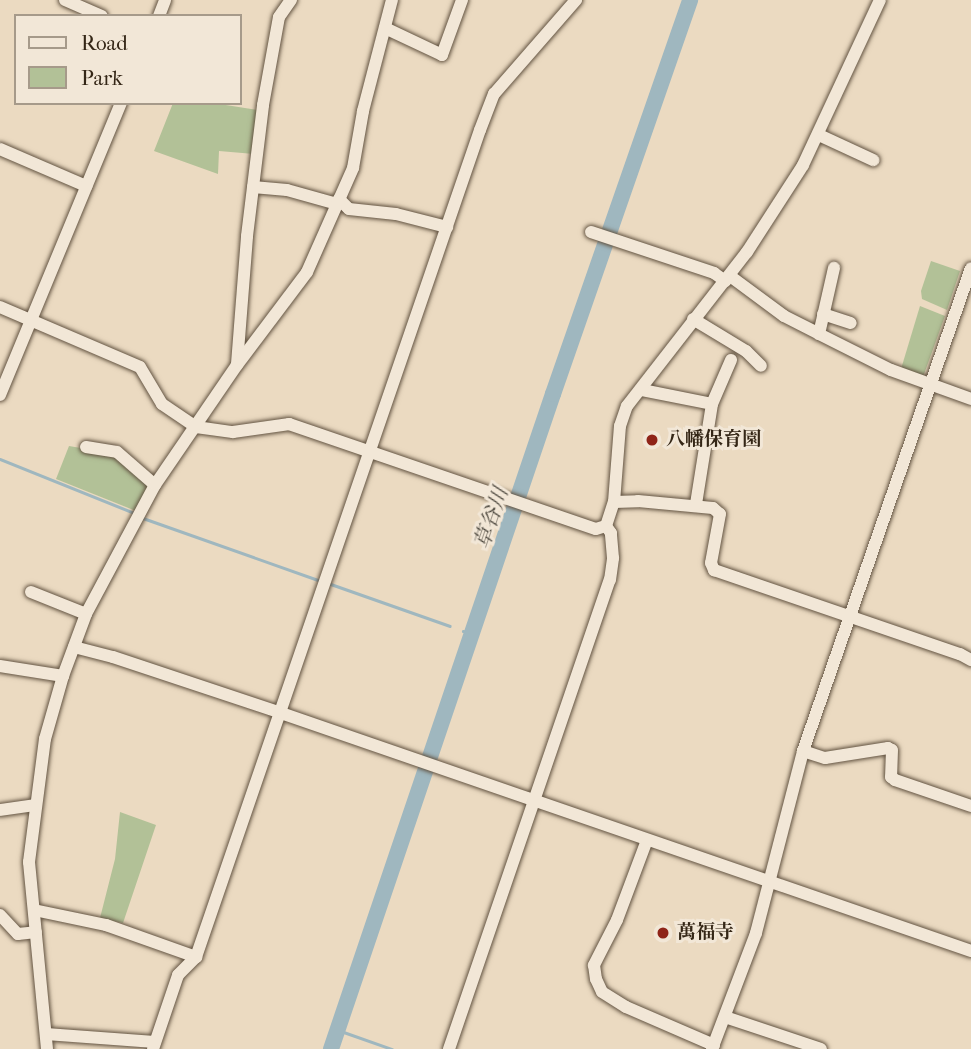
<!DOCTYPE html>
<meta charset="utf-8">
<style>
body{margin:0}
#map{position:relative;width:971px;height:1049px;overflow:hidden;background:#ebdac1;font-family:"IM FELL French Canon","Noto Serif JP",serif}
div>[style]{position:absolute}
.green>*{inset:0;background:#b2c197}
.stream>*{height:2.5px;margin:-1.25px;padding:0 1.25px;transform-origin:1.25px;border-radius:1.25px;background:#9fb7bf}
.river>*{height:16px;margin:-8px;padding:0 8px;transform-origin:8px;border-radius:8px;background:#9fb7bf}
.roads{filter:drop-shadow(0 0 2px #625341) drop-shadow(0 0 2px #625341)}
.minor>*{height:12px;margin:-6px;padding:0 6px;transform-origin:6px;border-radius:6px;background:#f2e7d7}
.dots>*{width:19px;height:19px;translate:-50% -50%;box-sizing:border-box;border:4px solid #f2e7d7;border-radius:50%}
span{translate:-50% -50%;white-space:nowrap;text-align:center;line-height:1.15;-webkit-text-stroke:6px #f2e7d7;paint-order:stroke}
.poi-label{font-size:19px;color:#342616;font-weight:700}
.left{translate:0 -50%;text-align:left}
.water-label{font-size:21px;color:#4f4a40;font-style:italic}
.legend{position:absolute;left:14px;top:14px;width:228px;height:91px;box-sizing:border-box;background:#f2e7d7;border:2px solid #a69a8a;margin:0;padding:9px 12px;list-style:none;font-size:21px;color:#342616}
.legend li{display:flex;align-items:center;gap:14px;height:35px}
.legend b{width:35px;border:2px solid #a69a8a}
</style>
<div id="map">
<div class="green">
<i style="clip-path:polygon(173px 103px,213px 103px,258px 110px,254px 154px,219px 151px,218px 174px,154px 151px)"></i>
<i style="clip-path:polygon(931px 261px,960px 271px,947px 310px,922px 299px,921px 291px)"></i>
<i style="clip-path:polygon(920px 306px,945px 316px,923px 377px,901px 369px)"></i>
<i style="clip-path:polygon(69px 446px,116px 454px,149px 487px,136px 511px,56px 479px)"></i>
<i style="clip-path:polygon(120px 812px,156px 825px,123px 923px,100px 918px,115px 859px)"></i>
</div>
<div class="stream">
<i style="left:0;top:459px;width:144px;rotate:21.9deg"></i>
<i style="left:143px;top:518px;width:189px;rotate:19.5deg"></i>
<i style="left:328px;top:583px;width:129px;rotate:19.4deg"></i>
<i style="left:463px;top:631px;width:10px;rotate:11deg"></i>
<i style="left:338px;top:1030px;width:57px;rotate:19.4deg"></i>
</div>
<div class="river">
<i style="left:331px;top:1049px;width:692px;rotate:-71.28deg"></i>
<i style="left:553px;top:394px;width:417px;rotate:-70.8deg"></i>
</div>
<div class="roads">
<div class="minor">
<i style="left:65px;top:0;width:40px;rotate:23.4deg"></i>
<i style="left:159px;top:16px;width:17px;rotate:-69deg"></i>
<i style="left:385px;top:28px;width:63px;rotate:25.3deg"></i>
<i style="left:442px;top:55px;width:59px;rotate:-70deg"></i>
<i style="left:819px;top:135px;width:60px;rotate:24.8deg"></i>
<i style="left:0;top:149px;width:94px;rotate:23.3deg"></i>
<i style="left:253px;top:187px;width:34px;rotate:5deg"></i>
<i style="left:287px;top:190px;width:52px;rotate:15.6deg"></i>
<i style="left:339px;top:199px;width:14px;rotate:45deg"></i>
<i style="left:349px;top:209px;width:47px;rotate:6.1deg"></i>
<i style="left:396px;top:214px;width:53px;rotate:14.3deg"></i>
<i style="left:591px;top:232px;width:130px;rotate:18.4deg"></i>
<i style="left:714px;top:273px;width:14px;rotate:36deg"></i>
<i style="left:730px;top:276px;width:67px;rotate:36.5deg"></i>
<i style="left:784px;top:316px;width:39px;rotate:27deg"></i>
<i style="left:819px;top:334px;width:80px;rotate:26.6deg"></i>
<i style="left:891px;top:370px;width:85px;rotate:19.9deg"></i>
<i style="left:0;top:307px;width:152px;rotate:23.2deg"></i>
<i style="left:140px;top:367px;width:43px;rotate:59.3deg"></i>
<i style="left:162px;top:404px;width:41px;rotate:34.1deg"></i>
<i style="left:196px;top:427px;width:37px;rotate:8deg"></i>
<i style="left:233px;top:432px;width:57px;rotate:-8.1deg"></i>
<i style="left:289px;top:424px;width:324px;rotate:18.9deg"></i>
<i style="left:596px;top:529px;width:10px;rotate:-17deg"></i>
<i style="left:823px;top:314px;width:29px;rotate:18deg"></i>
<i style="left:693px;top:319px;width:62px;rotate:31.1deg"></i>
<i style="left:746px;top:351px;width:21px;rotate:45deg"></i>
<i style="left:819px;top:334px;width:68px;rotate:-77.2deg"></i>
<i style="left:237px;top:364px;width:128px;rotate:-85.5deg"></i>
<i style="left:247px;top:236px;width:132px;rotate:-83deg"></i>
<i style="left:263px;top:105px;width:89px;rotate:-79.7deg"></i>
<i style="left:279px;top:17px;width:21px;rotate:-55deg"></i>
<i style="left:642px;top:390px;width:71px;rotate:11.3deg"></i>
<i style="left:0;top:395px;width:316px;rotate:-67.5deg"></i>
<i style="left:86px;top:447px;width:31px;rotate:9deg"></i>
<i style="left:117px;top:452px;width:50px;rotate:41deg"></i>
<i style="left:614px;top:502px;width:24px;rotate:-2deg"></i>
<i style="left:638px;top:501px;width:75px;rotate:5.3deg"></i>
<i style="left:713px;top:508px;width:9px;rotate:41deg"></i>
<i style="left:720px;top:514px;width:50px;rotate:100.4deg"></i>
<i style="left:711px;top:563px;width:8px;rotate:67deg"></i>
<i style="left:714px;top:570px;width:260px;rotate:18.9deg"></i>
<i style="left:960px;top:654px;width:13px;rotate:29deg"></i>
<i style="left:696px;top:504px;width:101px;rotate:-80.9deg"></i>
<i style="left:712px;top:404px;width:48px;rotate:-66.6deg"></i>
<i style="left:31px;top:592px;width:59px;rotate:21.8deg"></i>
<i style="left:74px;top:647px;width:40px;rotate:14.4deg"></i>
<i style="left:113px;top:657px;width:177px;rotate:18.4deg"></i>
<i style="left:281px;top:713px;width:730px;rotate:19.03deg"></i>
<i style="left:0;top:666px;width:64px;rotate:9deg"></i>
<i style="left:803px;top:751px;width:23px;rotate:18deg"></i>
<i style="left:825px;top:758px;width:64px;rotate:-9deg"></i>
<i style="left:888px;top:748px;width:4px;rotate:27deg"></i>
<i style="left:892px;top:750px;width:27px;rotate:92deg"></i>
<i style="left:891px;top:777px;width:5px;rotate:37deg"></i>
<i style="left:895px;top:780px;width:80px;rotate:18.9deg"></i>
<i style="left:0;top:810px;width:34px;rotate:-8deg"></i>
<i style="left:647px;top:840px;width:85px;rotate:110.6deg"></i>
<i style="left:617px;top:920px;width:51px;rotate:117.1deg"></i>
<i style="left:594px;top:965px;width:14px;rotate:82deg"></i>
<i style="left:596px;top:979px;width:14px;rotate:65deg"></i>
<i style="left:602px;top:992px;width:28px;rotate:32deg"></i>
<i style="left:626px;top:1007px;width:96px;rotate:23.4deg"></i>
<i style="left:34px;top:910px;width:74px;rotate:11.8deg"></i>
<i style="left:106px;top:925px;width:96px;rotate:19.6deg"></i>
<i style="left:0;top:915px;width:26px;rotate:47deg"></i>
<i style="left:18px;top:934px;width:18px;rotate:-6deg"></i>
<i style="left:725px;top:1017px;width:101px;rotate:18.4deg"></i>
<i style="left:46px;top:1034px;width:109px;rotate:4.2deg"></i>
<i style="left:47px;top:1049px;width:188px;rotate:-95.5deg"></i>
<i style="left:29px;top:862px;width:124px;rotate:-82.6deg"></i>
<i style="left:45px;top:739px;width:66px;rotate:-74.1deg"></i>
<i style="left:63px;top:676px;width:66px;rotate:-69.6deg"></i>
<i style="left:86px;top:614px;width:146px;rotate:-61.9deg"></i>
<i style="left:155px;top:485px;width:145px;rotate:-55.7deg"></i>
<i style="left:237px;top:365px;width:116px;rotate:-53deg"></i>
<i style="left:307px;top:272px;width:114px;rotate:-66.1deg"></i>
<i style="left:353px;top:168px;width:58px;rotate:-80deg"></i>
<i style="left:363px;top:111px;width:115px;rotate:-75.4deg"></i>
<i style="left:153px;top:1049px;width:78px;rotate:-71.3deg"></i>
<i style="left:178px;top:975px;width:25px;rotate:-45deg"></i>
<i style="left:196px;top:957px;width:874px;rotate:-71.05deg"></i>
<i style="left:480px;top:130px;width:39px;rotate:-69deg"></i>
<i style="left:494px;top:94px;width:125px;rotate:-48.9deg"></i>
<i style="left:449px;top:1049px;width:496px;rotate:-71.1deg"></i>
<i style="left:610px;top:580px;width:22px;rotate:-82deg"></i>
<i style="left:613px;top:558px;width:25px;rotate:-95deg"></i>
<i style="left:611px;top:533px;width:9px;rotate:-126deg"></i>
<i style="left:606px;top:526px;width:25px;rotate:-72deg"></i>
<i style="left:614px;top:502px;width:76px;rotate:-85.5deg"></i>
<i style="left:620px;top:426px;width:21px;rotate:-71deg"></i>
<i style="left:627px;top:406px;width:195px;rotate:-52.1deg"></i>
<i style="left:747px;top:252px;width:103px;rotate:-57.2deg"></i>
<i style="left:803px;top:165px;width:182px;rotate:-65deg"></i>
<i style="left:712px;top:1049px;width:124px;rotate:-69.2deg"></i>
<i style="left:756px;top:933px;width:188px;rotate:-75.5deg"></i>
<i style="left:803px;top:751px;width:511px;rotate:-70.82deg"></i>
</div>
</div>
<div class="dots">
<i style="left:652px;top:440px;background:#8f2418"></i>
<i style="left:663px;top:933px;background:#8f2418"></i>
</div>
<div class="poi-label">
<span class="left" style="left:666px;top:440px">八幡保育園</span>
<span class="left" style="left:677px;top:933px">萬福寺</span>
</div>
<div class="water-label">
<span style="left:491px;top:518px;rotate:-71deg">草谷川</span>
</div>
<ul class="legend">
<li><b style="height:9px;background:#f2e7d7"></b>Road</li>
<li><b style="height:19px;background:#b2c197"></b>Park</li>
</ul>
</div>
